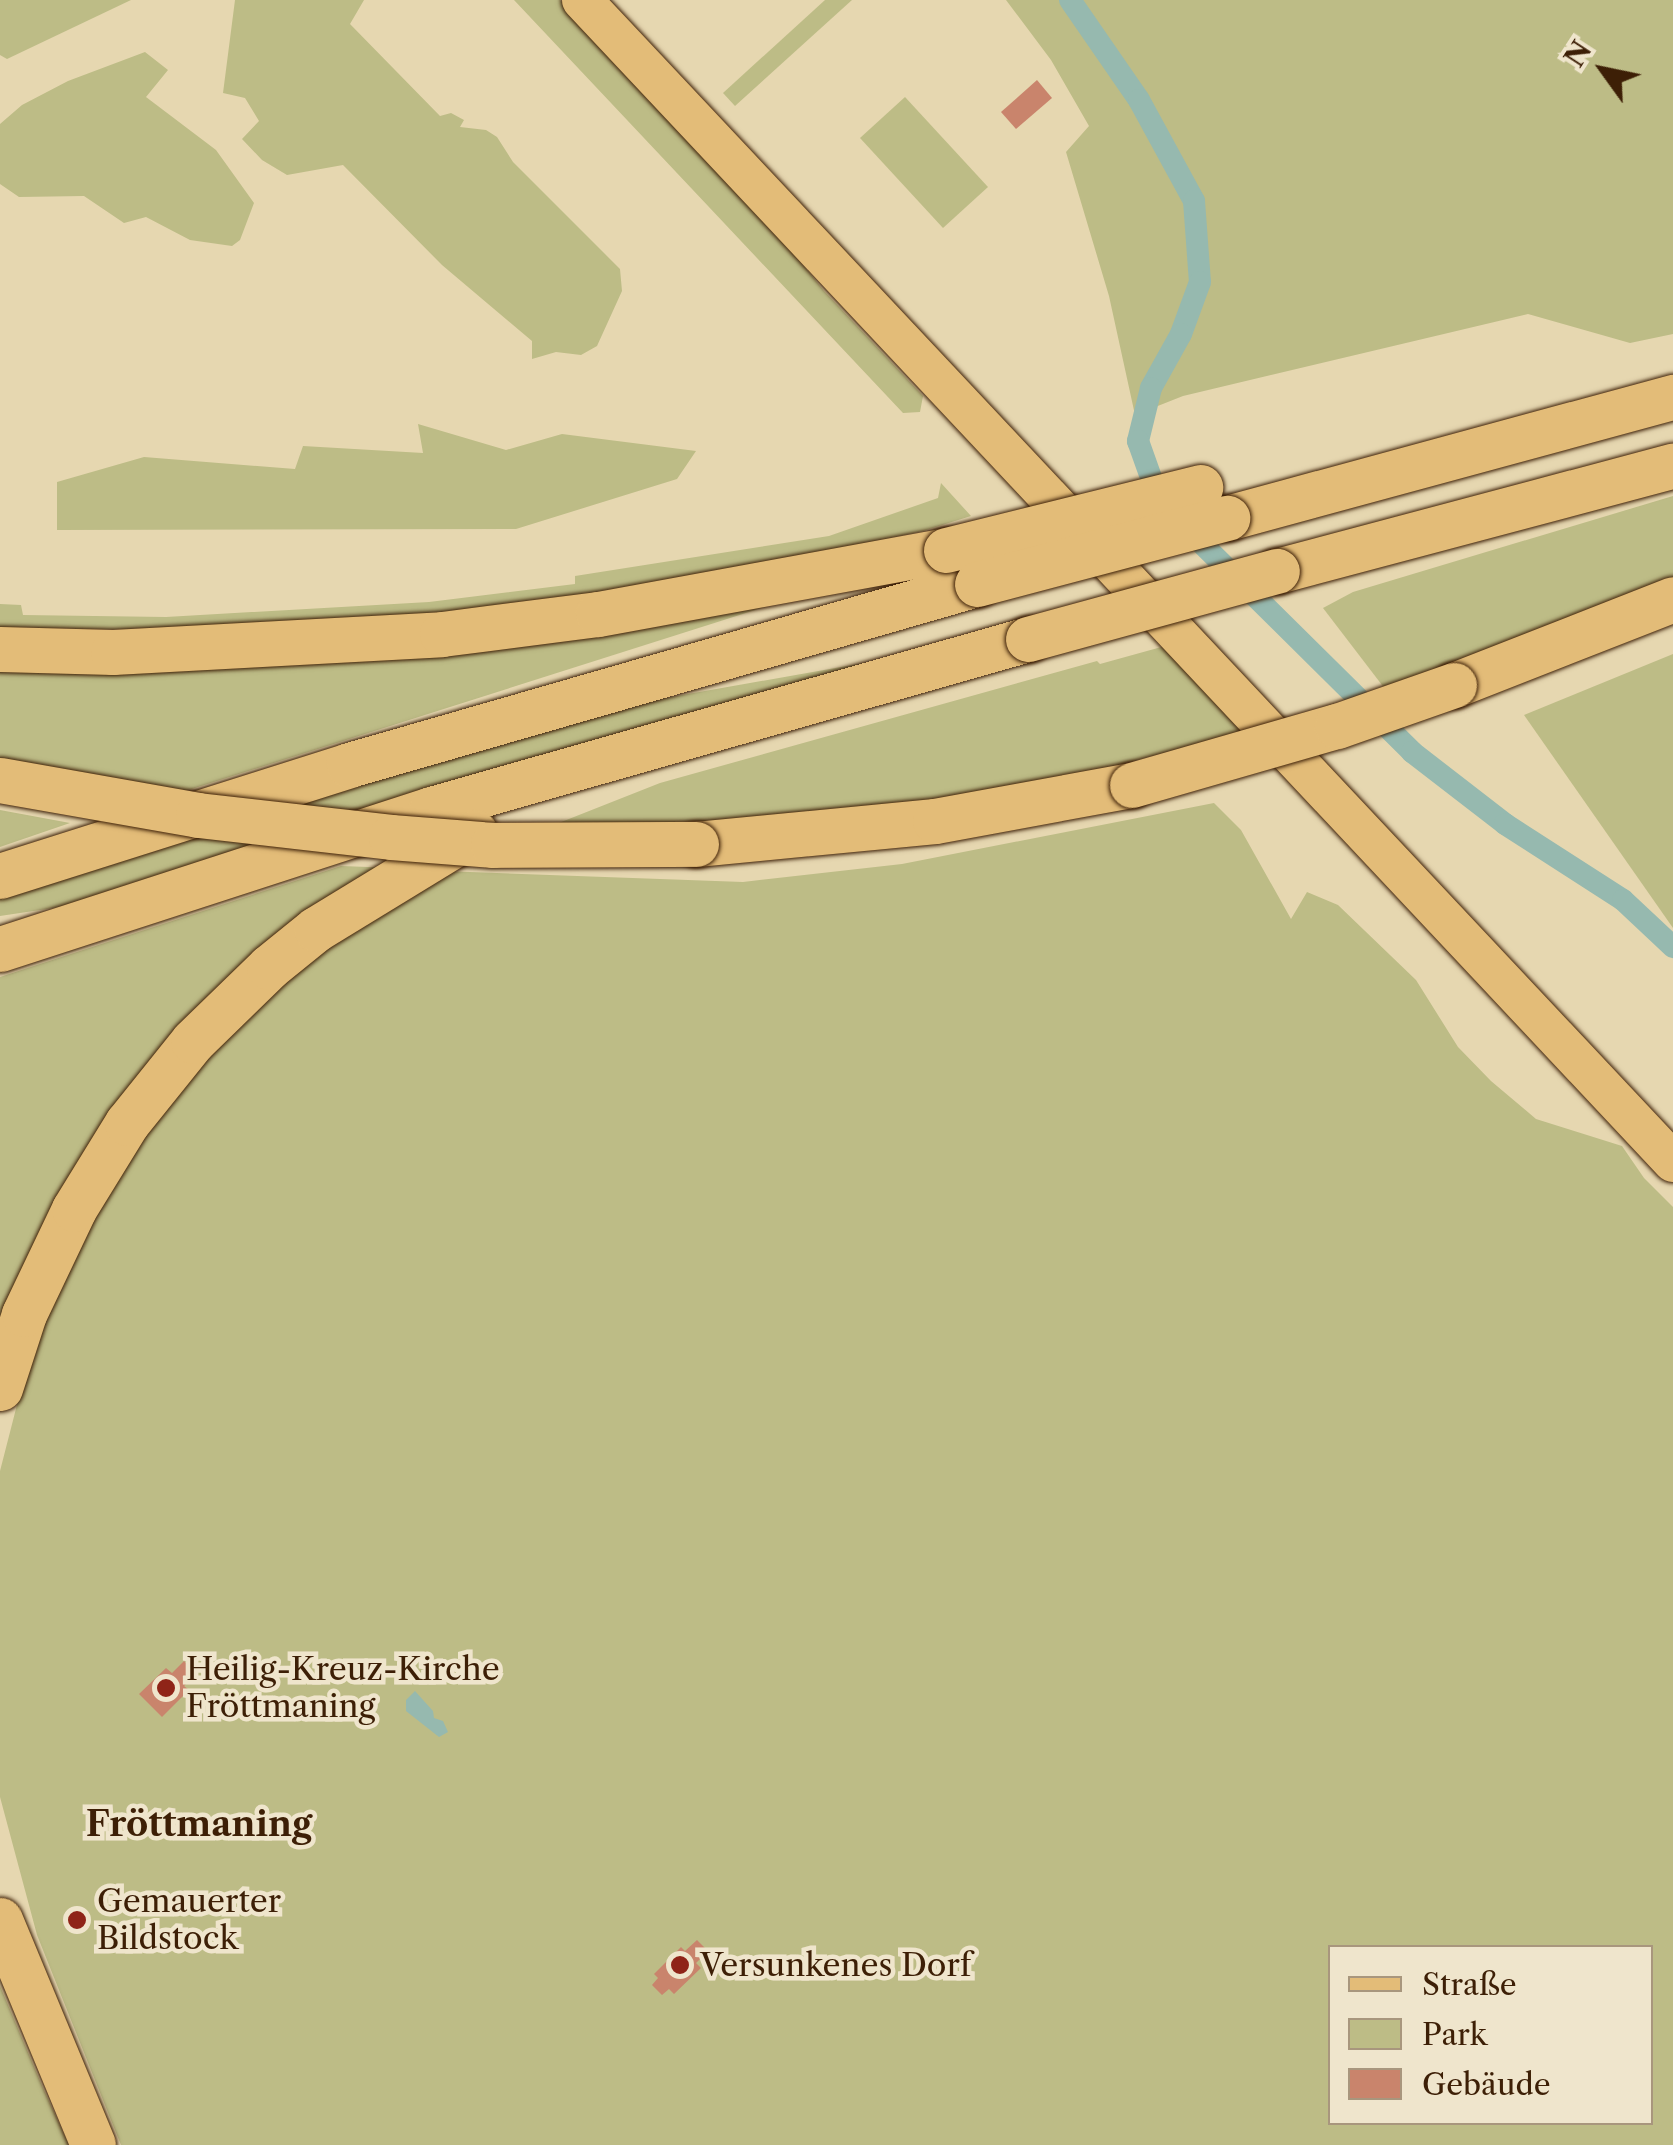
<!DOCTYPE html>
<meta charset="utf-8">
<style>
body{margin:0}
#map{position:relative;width:1673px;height:2145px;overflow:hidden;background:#e6d7b0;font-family:"Libre Caslon Text",serif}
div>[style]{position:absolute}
.green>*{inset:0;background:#bdbc86}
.water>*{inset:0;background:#96b9af}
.canal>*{height:22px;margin:-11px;padding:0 11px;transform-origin:11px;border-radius:11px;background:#96b9af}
.building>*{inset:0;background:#c9846c}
.roads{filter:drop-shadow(0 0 2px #3d1f06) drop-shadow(0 0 2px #3d1f06)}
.major>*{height:40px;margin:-20px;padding:0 20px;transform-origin:20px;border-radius:20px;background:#e3bc78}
.highway>*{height:45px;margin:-22.5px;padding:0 22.5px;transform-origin:22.5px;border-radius:22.5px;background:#e3bc78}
.bridges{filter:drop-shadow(0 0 2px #3d1f06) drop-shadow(0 0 2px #3d1f06)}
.highway-bridge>*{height:45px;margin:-22.5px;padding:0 22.5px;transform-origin:22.5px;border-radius:22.5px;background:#e3bc78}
.dots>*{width:28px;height:28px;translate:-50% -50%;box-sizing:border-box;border:5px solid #efe5cc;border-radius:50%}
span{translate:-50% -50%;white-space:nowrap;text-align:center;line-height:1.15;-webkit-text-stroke:9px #efe5cc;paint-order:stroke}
.poi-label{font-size:32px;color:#3d1f06}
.left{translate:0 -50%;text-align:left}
.neighbourhood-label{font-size:35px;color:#3d1f06;font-weight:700}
.legend{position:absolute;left:1328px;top:1945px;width:325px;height:180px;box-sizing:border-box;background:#efe5cc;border:2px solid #a8967d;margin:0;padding:12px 18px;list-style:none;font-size:30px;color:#3d1f06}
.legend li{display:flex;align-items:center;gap:20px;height:50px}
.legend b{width:50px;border:2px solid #a8967d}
.north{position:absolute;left:1553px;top:20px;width:100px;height:100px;-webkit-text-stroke:8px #efe5cc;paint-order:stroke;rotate:303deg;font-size:28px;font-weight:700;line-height:40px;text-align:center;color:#3d1f06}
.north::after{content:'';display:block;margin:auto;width:35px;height:45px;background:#3d1f06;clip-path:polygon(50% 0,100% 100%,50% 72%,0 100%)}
</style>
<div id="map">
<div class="green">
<i style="clip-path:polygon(0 0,131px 0,7px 59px,0 55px)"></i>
<i style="clip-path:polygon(235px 0,364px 0,350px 24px,440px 116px,451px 113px,464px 120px,460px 127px,486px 130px,497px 137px,513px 162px,620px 269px,622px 291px,597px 346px,581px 355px,556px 352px,532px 359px,532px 341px,442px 265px,343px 165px,287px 175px,262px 160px,242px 139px,259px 121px,245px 98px,223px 93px)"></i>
<i style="clip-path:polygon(514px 0,560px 0,763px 215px,824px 291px,923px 396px,920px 412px,903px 413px)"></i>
<i style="clip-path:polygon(825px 0,852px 0,735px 106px,723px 93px)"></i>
<i style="clip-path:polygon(1006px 0,1673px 0,1673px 334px,1630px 343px,1528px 314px,1183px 396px,1135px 415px,1109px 296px,1066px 152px,1089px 126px,1051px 60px)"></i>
<i style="clip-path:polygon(145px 52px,168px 70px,146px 97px,216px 150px,254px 203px,240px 240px,232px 246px,190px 240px,146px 217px,124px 223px,84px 196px,19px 197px,0 184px,0 124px,22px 105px,68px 81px)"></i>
<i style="clip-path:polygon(905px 97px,988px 187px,943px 228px,860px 138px)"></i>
<i style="clip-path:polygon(418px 424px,506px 450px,562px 434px,696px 451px,677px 479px,516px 529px,57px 530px,57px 482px,144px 457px,295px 469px,303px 446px,423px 453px)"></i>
<i style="clip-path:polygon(941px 483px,971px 516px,923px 531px,733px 572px,503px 609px,204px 630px,0 628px,0 604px,21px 605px,23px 615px,166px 617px,429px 602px,575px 584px,575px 576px,829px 536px,938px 498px)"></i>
<i style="clip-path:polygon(1673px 496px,1673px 587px,1385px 689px,1323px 608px,1353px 592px)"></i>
<i style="clip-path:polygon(769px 597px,771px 605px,176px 794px,0 764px,0 664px)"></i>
<i style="clip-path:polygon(1165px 646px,1245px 732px,1114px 766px,880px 816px,541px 830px,660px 783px,1097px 661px,1100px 664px)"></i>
<i style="clip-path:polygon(1673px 654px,1673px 928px,1524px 715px)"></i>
<i style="clip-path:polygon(886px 659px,80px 904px,0 916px,0 899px,633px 699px,643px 702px)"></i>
<i style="clip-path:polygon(evenodd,1214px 803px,1241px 830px,1291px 919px,1307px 892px,1338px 905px,1416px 980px,1458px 1047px,1491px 1081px,1536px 1119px,1622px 1146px,1644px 1178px,1673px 1207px,1673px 2145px,121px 2145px,37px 1935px,0 1797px,0 1471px,29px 1358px,84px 1232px,135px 1148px,188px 1078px,237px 1023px,301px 966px,354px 926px,443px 871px,743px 882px,902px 864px,1214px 803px,1330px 1948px,1650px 1948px,1650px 2122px,1330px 2122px,1330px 1948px)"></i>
<i style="clip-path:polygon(0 810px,70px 823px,0 847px)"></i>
<i style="clip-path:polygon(341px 866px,395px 868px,226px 996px,0 1361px,0 977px)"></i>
<i style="clip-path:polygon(0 1986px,43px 2088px,69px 2145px,0 2145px)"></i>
</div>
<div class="water">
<i style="clip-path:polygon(415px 1691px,433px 1711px,434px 1718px,443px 1721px,448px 1732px,439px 1737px,406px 1711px,406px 1700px)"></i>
</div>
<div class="canal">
<i style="left:1070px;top:0;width:121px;rotate:55.4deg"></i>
<i style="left:1139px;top:100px;width:115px;rotate:61.4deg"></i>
<i style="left:1194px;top:201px;width:81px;rotate:85.8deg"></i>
<i style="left:1200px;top:282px;width:55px;rotate:110.1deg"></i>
<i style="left:1181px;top:334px;width:62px;rotate:119.1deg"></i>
<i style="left:1151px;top:388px;width:55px;rotate:103.8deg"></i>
<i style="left:1138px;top:441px;width:63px;rotate:70.4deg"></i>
<i style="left:1185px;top:527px;width:320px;rotate:44.7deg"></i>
<i style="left:1412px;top:752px;width:118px;rotate:37.7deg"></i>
<i style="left:1505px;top:824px;width:140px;rotate:32.8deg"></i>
<i style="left:1623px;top:900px;width:69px;rotate:43.2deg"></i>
</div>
<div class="building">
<i style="clip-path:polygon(1037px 80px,1052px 98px,1016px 129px,1001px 112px)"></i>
<i style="clip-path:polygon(184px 1661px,196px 1674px,184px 1686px,189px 1690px,162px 1717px,139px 1694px,166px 1668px,172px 1673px)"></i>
<i style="clip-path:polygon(697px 1940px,708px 1951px,696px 1963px,701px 1968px,674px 1994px,669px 1989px,662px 1995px,652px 1985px,658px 1978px,654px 1974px,681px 1947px,685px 1951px)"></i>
</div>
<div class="roads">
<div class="major">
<i style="left:582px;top:0;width:1594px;rotate:46.8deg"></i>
</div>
<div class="highway">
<i style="left:1227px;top:518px;width:462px;rotate:-15.2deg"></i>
<i style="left:1277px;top:571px;width:410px;rotate:-14.9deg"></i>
<i style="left:0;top:649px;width:113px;rotate:1.5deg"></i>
<i style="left:113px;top:652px;width:329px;rotate:-3.1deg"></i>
<i style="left:442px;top:634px;width:157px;rotate:-7.3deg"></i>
<i style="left:598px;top:614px;width:354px;rotate:-10.4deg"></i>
<i style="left:1454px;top:685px;width:235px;rotate:-21.4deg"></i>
<i style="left:696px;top:844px;width:240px;rotate:-5.5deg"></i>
<i style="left:935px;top:821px;width:200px;rotate:-10.4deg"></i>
<i style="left:0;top:876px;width:366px;rotate:-17.6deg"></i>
<i style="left:349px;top:765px;width:654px;rotate:-16.08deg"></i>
<i style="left:0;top:949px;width:453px;rotate:-18deg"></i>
<i style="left:431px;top:809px;width:621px;rotate:-15.89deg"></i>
<i style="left:0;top:1388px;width:78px;rotate:-72deg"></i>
<i style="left:24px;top:1314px;width:116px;rotate:-64.5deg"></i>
<i style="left:74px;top:1209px;width:101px;rotate:-58.4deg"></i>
<i style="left:127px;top:1123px;width:105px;rotate:-51.2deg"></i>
<i style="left:193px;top:1041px;width:106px;rotate:-44.2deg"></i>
<i style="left:269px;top:967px;width:60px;rotate:-39deg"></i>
<i style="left:316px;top:929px;width:186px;rotate:-31.4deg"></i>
<i style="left:0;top:1920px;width:243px;rotate:67.5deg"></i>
</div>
</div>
<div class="bridges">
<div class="highway-bridge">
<i style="left:946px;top:550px;width:262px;rotate:-13.9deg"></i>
<i style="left:977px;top:584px;width:259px;rotate:-14.8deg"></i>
<i style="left:1028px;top:639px;width:258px;rotate:-15.3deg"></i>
<i style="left:0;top:780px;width:201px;rotate:10deg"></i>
<i style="left:198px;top:815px;width:194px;rotate:6.5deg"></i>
<i style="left:391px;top:837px;width:102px;rotate:4.5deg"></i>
<i style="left:493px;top:845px;width:203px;rotate:-0.3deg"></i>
<i style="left:1132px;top:785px;width:213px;rotate:-16.1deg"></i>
<i style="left:1337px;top:726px;width:124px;rotate:-19.3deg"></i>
</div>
</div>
<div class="dots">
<i style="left:166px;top:1688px;background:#8f2418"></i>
<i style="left:77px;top:1920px;background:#8f2418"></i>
<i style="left:680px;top:1965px;background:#8f2418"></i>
</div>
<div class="poi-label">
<span class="left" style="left:186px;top:1688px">Heilig-Kreuz-Kirche<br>Fröttmaning</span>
<span class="left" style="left:97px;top:1920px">Gemauerter<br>Bildstock</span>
<span class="left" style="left:700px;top:1965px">Versunkenes Dorf</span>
</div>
<div class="neighbourhood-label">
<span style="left:199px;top:1824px">Fröttmaning</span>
</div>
<ul class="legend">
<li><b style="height:12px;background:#e3bc78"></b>Straße</li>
<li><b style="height:28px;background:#bdbc86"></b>Park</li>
<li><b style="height:28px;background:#c9846c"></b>Gebäude</li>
</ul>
<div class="north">N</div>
</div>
